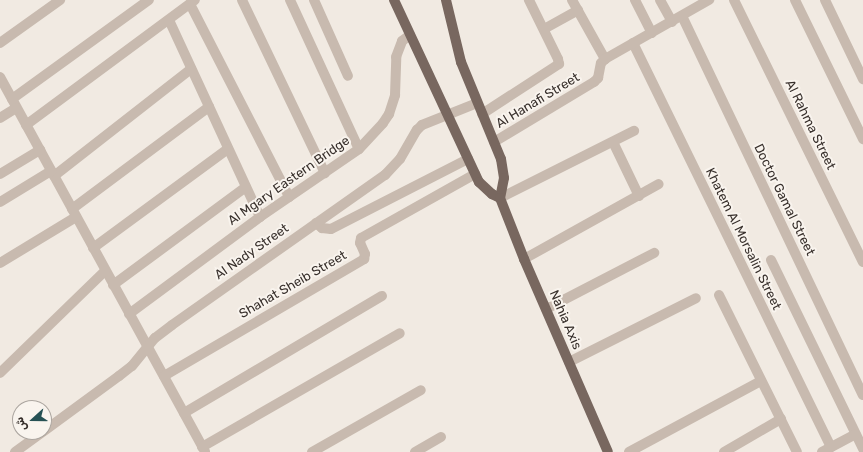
<!DOCTYPE html>
<meta charset="utf-8">
<style>
body{margin:0}
#map{position:relative;width:863px;height:452px;overflow:hidden;background:#f1eae2;font-family:Rubik,"Noto Naskh Arabic",sans-serif}
div>[style]{position:absolute}
.minor>*{height:10px;margin:-5px;padding:0 5px;transform-origin:5px;border-radius:5px;background:#c8baaf}
.major>*{height:10px;margin:-5px;padding:0 5px;transform-origin:5px;border-radius:5px;background:#78675f}
span{translate:-50% -50%;white-space:nowrap;text-align:center;line-height:1.15;-webkit-text-stroke:4px #f9f4ee;paint-order:stroke}
.street-label{font-size:13px;color:#38302c}
.north{position:absolute;left:12px;top:400px;width:40px;height:40px;box-sizing:border-box;background:#f9f4ee;border:1px solid #aca6a0;border-radius:50%;rotate:249deg;font-size:11px;font-weight:700;line-height:16px;text-align:center;color:#38302c}
.north::after{content:'';display:block;margin:auto;width:14px;height:18px;background:#265154;clip-path:polygon(50% 0,100% 100%,50% 72%,0 100%)}
</style>
<div id="map">
<div class="minor">
<i style="left:242px;top:0;width:192px;rotate:64.4deg"></i>
<i style="left:290px;top:0;width:164px;rotate:65.2deg"></i>
<i style="left:314px;top:0;width:83px;rotate:65.9deg"></i>
<i style="left:572px;top:0;width:68px;rotate:60.8deg"></i>
<i style="left:635px;top:0;width:37px;rotate:63deg"></i>
<i style="left:660px;top:0;width:25px;rotate:61deg"></i>
<i style="left:734px;top:0;width:292px;rotate:63.8deg"></i>
<i style="left:795px;top:0;width:155px;rotate:63.9deg"></i>
<i style="left:825px;top:0;width:88px;rotate:64.3deg"></i>
<i style="left:190px;top:4px;width:217px;rotate:62.8deg"></i>
<i style="left:682px;top:16px;width:420px;rotate:64.5deg"></i>
<i style="left:169px;top:20px;width:217px;rotate:65.2deg"></i>
<i style="left:544px;top:29px;width:39px;rotate:-29deg"></i>
<i style="left:0;top:43px;width:74px;rotate:-35.6deg"></i>
<i style="left:633px;top:43px;width:450px;rotate:63.9deg"></i>
<i style="left:0;top:77px;width:427px;rotate:61.3deg"></i>
<i style="left:12px;top:99px;width:169px;rotate:-35.9deg"></i>
<i style="left:482px;top:114px;width:92px;rotate:-33deg"></i>
<i style="left:559px;top:64px;width:5px;rotate:-101deg"></i>
<i style="left:558px;top:59px;width:66px;rotate:-116.2deg"></i>
<i style="left:0;top:118px;width:19px;rotate:-32deg"></i>
<i style="left:26px;top:125px;width:210px;rotate:-36.5deg"></i>
<i style="left:494px;top:142px;width:117px;rotate:-31deg"></i>
<i style="left:594px;top:82px;width:6px;rotate:-45deg"></i>
<i style="left:598px;top:78px;width:15px;rotate:-79deg"></i>
<i style="left:601px;top:63px;width:6px;rotate:-45deg"></i>
<i style="left:605px;top:59px;width:120px;rotate:-29.6deg"></i>
<i style="left:613px;top:142px;width:60px;rotate:64.3deg"></i>
<i style="left:0;top:174px;width:47px;rotate:-31deg"></i>
<i style="left:54px;top:176px;width:174px;rotate:-38deg"></i>
<i style="left:500px;top:198px;width:150px;rotate:-26.6deg"></i>
<i style="left:0;top:202px;width:60px;rotate:-31.3deg"></i>
<i style="left:72px;top:209px;width:171px;rotate:-36.7deg"></i>
<i style="left:316px;top:223px;width:8px;rotate:40deg"></i>
<i style="left:322px;top:228px;width:9px;rotate:6deg"></i>
<i style="left:331px;top:229px;width:154px;rotate:-27.1deg"></i>
<i style="left:93px;top:248px;width:167px;rotate:-36.3deg"></i>
<i style="left:524px;top:259px;width:154px;rotate:-29.1deg"></i>
<i style="left:771px;top:260px;width:210px;rotate:64deg"></i>
<i style="left:0;top:263px;width:89px;rotate:-31.2deg"></i>
<i style="left:113px;top:285px;width:165px;rotate:-36.4deg"></i>
<i style="left:719px;top:295px;width:175px;rotate:63.6deg"></i>
<i style="left:546px;top:309px;width:122px;rotate:-27.4deg"></i>
<i style="left:129px;top:314px;width:163px;rotate:-36.5deg"></i>
<i style="left:260px;top:217px;width:120px;rotate:-34.5deg"></i>
<i style="left:359px;top:149px;width:35px;rotate:-47deg"></i>
<i style="left:383px;top:123px;width:11px;rotate:-56deg"></i>
<i style="left:389px;top:114px;width:20px;rotate:-72deg"></i>
<i style="left:395px;top:95px;width:38px;rotate:-88deg"></i>
<i style="left:396px;top:57px;width:17px;rotate:-69deg"></i>
<i style="left:402px;top:41px;width:10px;rotate:-37deg"></i>
<i style="left:569px;top:362px;width:142px;rotate:-26.7deg"></i>
<i style="left:0;top:373px;width:146px;rotate:-44.2deg"></i>
<i style="left:164px;top:376px;width:232px;rotate:-30.3deg"></i>
<i style="left:364px;top:259px;width:5px;rotate:-79deg"></i>
<i style="left:365px;top:254px;width:12px;rotate:-114deg"></i>
<i style="left:360px;top:243px;width:5px;rotate:-79deg"></i>
<i style="left:361px;top:238px;width:131px;rotate:-29.3deg"></i>
<i style="left:184px;top:413px;width:230px;rotate:-30.6deg"></i>
<i style="left:44px;top:431px;width:93px;rotate:-36.3deg"></i>
<i style="left:119px;top:376px;width:16px;rotate:-38deg"></i>
<i style="left:132px;top:366px;width:36px;rotate:-51deg"></i>
<i style="left:155px;top:338px;width:21px;rotate:-37deg"></i>
<i style="left:172px;top:325px;width:261px;rotate:-35.2deg"></i>
<i style="left:385px;top:175px;width:22px;rotate:-47deg"></i>
<i style="left:400px;top:159px;width:34px;rotate:-60deg"></i>
<i style="left:417px;top:130px;width:7px;rotate:-45deg"></i>
<i style="left:422px;top:125px;width:59px;rotate:-21.8deg"></i>
<i style="left:202px;top:447px;width:228px;rotate:-29.9deg"></i>
<i style="left:15px;top:452px;width:34px;rotate:-36deg"></i>
<i style="left:312px;top:452px;width:125px;rotate:-29.6deg"></i>
<i style="left:415px;top:452px;width:30px;rotate:-30deg"></i>
<i style="left:629px;top:452px;width:150px;rotate:-28.3deg"></i>
<i style="left:724px;top:452px;width:66px;rotate:-30.1deg"></i>
<i style="left:822px;top:452px;width:38px;rotate:-28deg"></i>
</div>
<div class="major">
<i style="left:394px;top:0;width:201px;rotate:65deg"></i>
<i style="left:479px;top:182px;width:18px;rotate:43deg"></i>
<i style="left:492px;top:194px;width:9px;rotate:27deg"></i>
<i style="left:446px;top:0;width:64px;rotate:76.4deg"></i>
<i style="left:461px;top:62px;width:105px;rotate:67.6deg"></i>
<i style="left:501px;top:159px;width:19px;rotate:81deg"></i>
<i style="left:504px;top:178px;width:20px;rotate:101deg"></i>
<i style="left:500px;top:198px;width:66px;rotate:68.5deg"></i>
<i style="left:524px;top:259px;width:210px;rotate:66.5deg"></i>
</div>
<div class="street-label">
<span style="left:538px;top:101px;rotate:-31deg">Al Hanafi Street</span>
<span style="left:810px;top:125px;rotate:64deg">Al Rahma Street</span>
<span style="left:289px;top:181px;rotate:-35deg">Al Mgary Eastern Bridge</span>
<span style="left:784px;top:200px;rotate:64deg">Doctor Gamal Street</span>
<span style="left:743px;top:239px;rotate:64deg">Khatem Al Morsalin Street</span>
<span style="left:252px;top:252px;rotate:-35deg">Al Nady Street</span>
<span style="left:293px;top:285px;rotate:-30deg">Shahat Sheib Street</span>
<span style="left:565px;top:320px;rotate:67deg">Nahia Axis</span>
</div>
<div class="north">ش</div>
</div>
